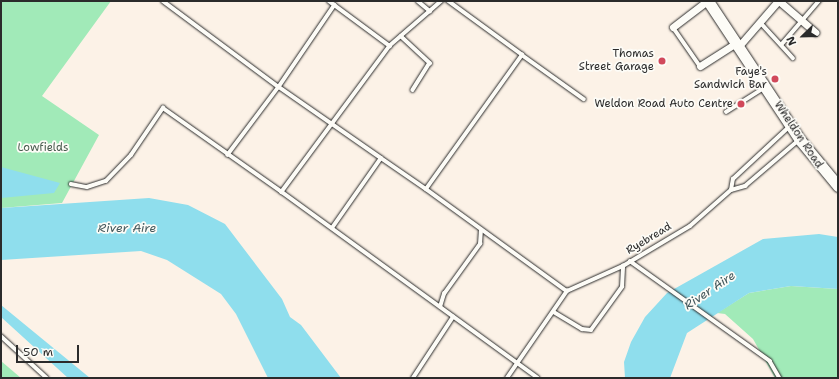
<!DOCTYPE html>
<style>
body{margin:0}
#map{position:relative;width:839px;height:379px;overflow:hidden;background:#fcf2e7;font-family:"Shantell Sans",sans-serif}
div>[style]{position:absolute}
.green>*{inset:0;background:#a1eab8}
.water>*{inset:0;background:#8fdeed}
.roads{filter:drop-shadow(0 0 1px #2b2b2b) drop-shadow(0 0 1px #2b2b2b)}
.lane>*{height:3.5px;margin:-1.75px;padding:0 1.75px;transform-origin:1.75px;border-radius:1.75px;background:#fdfcf7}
.street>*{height:7px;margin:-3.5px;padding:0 3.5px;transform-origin:3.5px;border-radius:3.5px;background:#fdfcf7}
.secondary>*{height:11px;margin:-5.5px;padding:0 5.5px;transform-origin:5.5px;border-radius:5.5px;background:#fdfcf7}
.dots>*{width:11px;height:11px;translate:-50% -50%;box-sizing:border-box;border:2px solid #fdfcf7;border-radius:50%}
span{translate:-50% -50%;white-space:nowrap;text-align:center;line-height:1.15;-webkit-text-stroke:3.5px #fdfcf7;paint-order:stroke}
.poi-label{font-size:11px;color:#2b2b2b}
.right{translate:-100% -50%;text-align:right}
.street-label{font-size:11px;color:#2b2b2b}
.park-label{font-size:11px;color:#485b4e}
.water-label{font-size:12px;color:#44585c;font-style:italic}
.frame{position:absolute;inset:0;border:2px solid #2b2b2b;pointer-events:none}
.north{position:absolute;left:783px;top:16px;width:40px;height:40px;-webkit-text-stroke:3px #fdfcf7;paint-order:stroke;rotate:247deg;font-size:11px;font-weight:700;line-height:16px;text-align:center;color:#2b2b2b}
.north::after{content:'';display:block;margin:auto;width:14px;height:18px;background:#2b2b2b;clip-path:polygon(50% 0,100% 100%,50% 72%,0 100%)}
.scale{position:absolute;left:16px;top:345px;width:63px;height:18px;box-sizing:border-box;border:2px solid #2b2b2b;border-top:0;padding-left:5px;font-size:12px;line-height:14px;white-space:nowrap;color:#2b2b2b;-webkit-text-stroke:3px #fdfcf7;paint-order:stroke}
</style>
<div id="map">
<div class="green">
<i style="clip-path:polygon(1px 1px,111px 1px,42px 96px,99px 135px,62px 203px,1px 208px)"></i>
<i style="clip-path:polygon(791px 286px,838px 289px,838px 378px,775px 378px,753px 339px,725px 314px,717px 313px,749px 293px)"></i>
<i style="clip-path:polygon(1px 361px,21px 378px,1px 378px)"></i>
</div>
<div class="water">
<i style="clip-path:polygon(1px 167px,60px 183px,54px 193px,1px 198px)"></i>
<i style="clip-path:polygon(149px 198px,188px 205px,225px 224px,282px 299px,290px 317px,301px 325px,341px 378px,268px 378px,236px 314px,221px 294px,167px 260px,141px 251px,1px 260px,1px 208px)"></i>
<i style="clip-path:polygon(819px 234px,838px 237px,838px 289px,791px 286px,749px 293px,687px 333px,670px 378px,625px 378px,624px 362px,631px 342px,645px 317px,667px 293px,763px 239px)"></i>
<i style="clip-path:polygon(1px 305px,29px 328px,90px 378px,68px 378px,1px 317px)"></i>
</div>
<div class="roads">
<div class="lane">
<i style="left:163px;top:1px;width:144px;rotate:36.6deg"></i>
<i style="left:279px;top:87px;width:85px;rotate:126.9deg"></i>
<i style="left:329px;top:1px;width:76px;rotate:36.4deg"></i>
<i style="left:418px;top:1px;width:16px;rotate:40deg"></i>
<i style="left:442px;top:1px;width:69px;rotate:139.1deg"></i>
<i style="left:390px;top:46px;width:182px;rotate:126.5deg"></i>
<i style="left:282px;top:192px;width:316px;rotate:36deg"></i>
<i style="left:335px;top:5px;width:99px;rotate:124.3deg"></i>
<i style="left:279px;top:87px;width:124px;rotate:34.8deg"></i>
<i style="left:760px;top:22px;width:49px;rotate:47.5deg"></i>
<i style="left:673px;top:27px;width:47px;rotate:55.3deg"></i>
<i style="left:401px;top:36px;width:40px;rotate:43deg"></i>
<i style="left:430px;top:63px;width:32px;rotate:122deg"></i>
<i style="left:782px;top:44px;width:57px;rotate:-49.3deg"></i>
<i style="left:522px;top:55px;width:76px;rotate:35.4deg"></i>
<i style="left:726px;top:112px;width:45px;rotate:-32.3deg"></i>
<i style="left:71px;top:184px;width:16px;rotate:11deg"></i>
<i style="left:87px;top:187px;width:20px;rotate:-18deg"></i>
<i style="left:106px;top:181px;width:36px;rotate:-46deg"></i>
<i style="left:131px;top:155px;width:57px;rotate:-55.8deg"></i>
<i style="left:163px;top:108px;width:146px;rotate:35.2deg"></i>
<i style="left:426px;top:189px;width:174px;rotate:35.9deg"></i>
<i style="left:731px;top:190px;width:11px;rotate:-80deg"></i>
<i style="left:733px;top:179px;width:78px;rotate:-42.9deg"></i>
<i style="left:332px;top:228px;width:85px;rotate:-55deg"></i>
<i style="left:381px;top:158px;width:55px;rotate:34.6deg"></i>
<i style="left:426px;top:189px;width:165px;rotate:-54.4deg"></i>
<i style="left:522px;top:55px;width:92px;rotate:-143.9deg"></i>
<i style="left:630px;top:261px;width:172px;rotate:35.5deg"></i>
<i style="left:770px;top:361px;width:20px;rotate:60deg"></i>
<i style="left:567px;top:291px;width:61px;rotate:-24.1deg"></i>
<i style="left:623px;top:266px;width:78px;rotate:-30.8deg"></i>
<i style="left:690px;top:226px;width:55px;rotate:-41.3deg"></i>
<i style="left:731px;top:190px;width:15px;rotate:-16deg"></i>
<i style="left:745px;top:186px;width:71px;rotate:-40.4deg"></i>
<i style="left:440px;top:307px;width:14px;rotate:-73deg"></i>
<i style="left:444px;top:294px;width:62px;rotate:-54.2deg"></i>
<i style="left:480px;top:244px;width:14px;rotate:-86deg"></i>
<i style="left:554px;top:312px;width:33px;rotate:31deg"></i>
<i style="left:582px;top:329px;width:9px;rotate:6deg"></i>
<i style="left:591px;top:330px;width:53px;rotate:-54.2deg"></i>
<i style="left:622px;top:287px;width:21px;rotate:-87deg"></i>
<i style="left:1px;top:336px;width:62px;rotate:42.4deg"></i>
<i style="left:413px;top:378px;width:73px;rotate:-56.7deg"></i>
<i style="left:507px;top:378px;width:106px;rotate:-55.4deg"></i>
</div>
<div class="street">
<i style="left:779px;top:1px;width:48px;rotate:40.7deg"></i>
<i style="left:673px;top:27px;width:43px;rotate:-37.4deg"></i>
<i style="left:739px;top:46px;width:60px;rotate:-49.1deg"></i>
<i style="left:700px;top:66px;width:43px;rotate:-32.6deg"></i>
</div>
<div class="secondary">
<i style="left:708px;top:1px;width:167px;rotate:56.5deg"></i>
<i style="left:800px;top:140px;width:60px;rotate:50.4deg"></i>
</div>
</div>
<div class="dots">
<i style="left:662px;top:61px;background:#d1495b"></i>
<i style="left:775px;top:79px;background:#d1495b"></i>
<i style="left:741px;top:104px;background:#d1495b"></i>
</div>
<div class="poi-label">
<span class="right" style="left:654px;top:61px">Thomas<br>Street Garage</span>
<span class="right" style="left:767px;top:79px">Faye's<br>Sandwich Bar</span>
<span class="right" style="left:733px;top:104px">Weldon Road Auto Centre</span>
</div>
<div class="street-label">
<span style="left:798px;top:135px;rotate:56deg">Wheldon Road</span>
<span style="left:649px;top:239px;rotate:-31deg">Ryebread</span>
</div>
<div class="park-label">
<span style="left:43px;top:148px">Lowfields</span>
</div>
<div class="water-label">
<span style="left:127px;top:229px">River Aire</span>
<span style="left:710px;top:291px;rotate:-34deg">River Aire</span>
</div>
<div class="frame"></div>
<div class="north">N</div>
<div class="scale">50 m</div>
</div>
